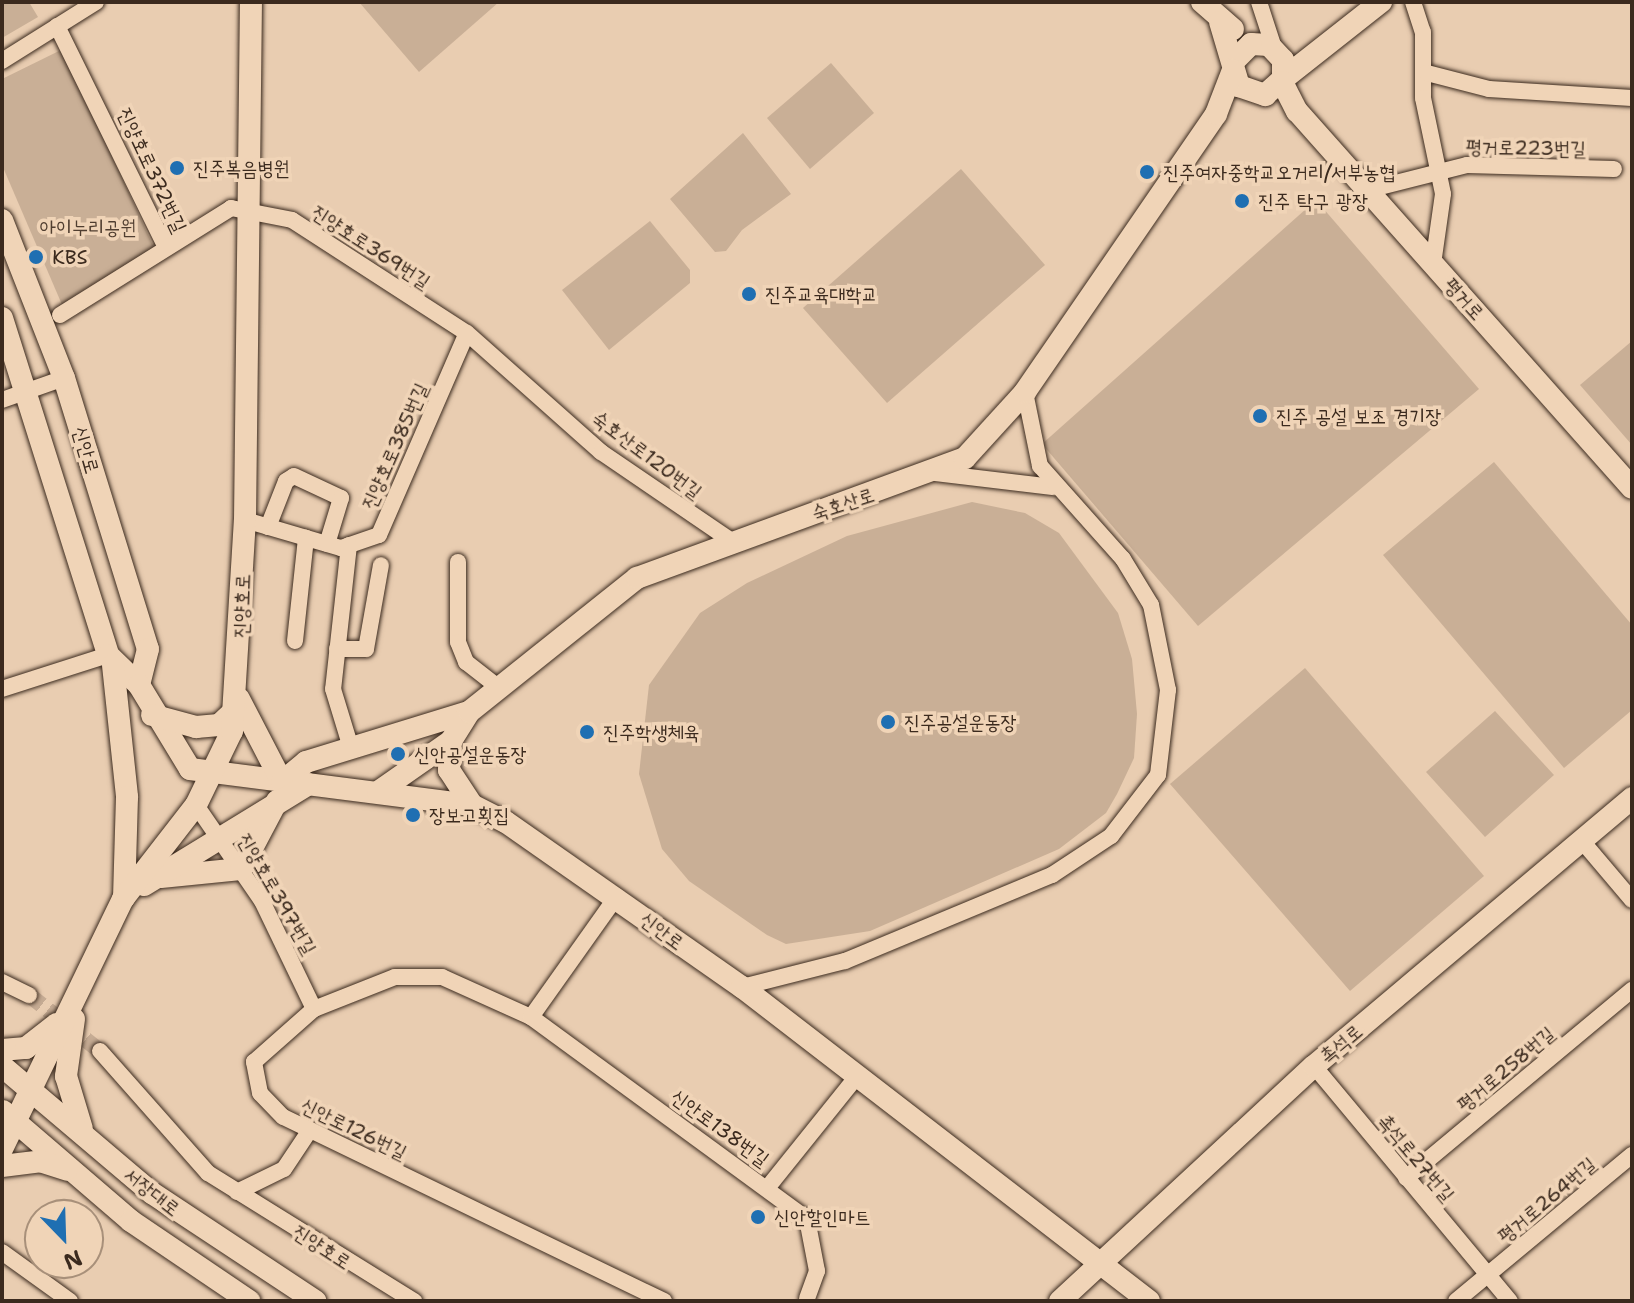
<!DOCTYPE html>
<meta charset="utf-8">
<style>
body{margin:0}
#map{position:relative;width:1634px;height:1303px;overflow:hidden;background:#e9cdb1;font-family:"Shantell Sans","Poor Story",sans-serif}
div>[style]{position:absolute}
.green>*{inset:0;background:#c9af96}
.street-tunnel>*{height:16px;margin-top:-8px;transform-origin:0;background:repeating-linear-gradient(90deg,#c6ac94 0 16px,transparent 0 24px)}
.roads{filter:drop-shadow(0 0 2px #3b2a1e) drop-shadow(0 0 2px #3b2a1e)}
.street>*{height:16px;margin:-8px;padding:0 8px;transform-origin:8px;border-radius:8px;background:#f0d4b7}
.secondary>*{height:22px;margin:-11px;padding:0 11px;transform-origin:11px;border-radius:11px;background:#f0d4b7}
.dots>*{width:22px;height:22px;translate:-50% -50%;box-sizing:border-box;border:4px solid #f0d4b7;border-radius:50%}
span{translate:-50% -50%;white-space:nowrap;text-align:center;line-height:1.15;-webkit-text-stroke:7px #f0d4b7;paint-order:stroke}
.street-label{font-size:20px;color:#3b2a1e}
.poi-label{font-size:20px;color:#3b2a1e}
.left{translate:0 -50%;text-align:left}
.park-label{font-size:20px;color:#503e30}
.frame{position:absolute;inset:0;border:4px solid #3b2a1e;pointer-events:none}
.north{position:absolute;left:24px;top:1199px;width:80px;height:80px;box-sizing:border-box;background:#f0d4b7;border:2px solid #a8907a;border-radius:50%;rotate:157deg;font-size:22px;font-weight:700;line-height:32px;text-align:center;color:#3b2a1e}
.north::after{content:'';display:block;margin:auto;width:28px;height:36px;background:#1f6fb2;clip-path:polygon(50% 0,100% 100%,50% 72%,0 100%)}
</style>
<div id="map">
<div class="green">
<i style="clip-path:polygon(2px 2px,29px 2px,38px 17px,2px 38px)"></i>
<i style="clip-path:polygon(359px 2px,499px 2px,419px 72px)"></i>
<i style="clip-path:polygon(63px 49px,155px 250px,63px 307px,2px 165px,2px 79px)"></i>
<i style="clip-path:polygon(831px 63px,874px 113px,810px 169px,767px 118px)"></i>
<i style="clip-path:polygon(743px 133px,791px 194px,742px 230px,726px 251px,715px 252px,670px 199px)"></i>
<i style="clip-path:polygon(961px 169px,1045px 265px,887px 403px,803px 308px)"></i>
<i style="clip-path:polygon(1316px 200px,1479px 389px,1198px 626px,1042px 444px)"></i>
<i style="clip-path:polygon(650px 221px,690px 270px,690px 283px,609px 350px,562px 290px)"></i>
<i style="clip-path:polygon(1632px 341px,1632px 445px,1580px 385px)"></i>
<i style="clip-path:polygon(1494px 462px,1632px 625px,1632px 710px,1564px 768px,1383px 555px)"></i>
<i style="clip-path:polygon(972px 502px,1025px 513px,1059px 533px,1118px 613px,1132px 659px,1137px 714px,1134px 758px,1117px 794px,1106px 813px,1059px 849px,870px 931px,786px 944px,767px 935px,689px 881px,662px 849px,639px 774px,649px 685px,700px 613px,747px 583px,847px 536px)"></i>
<i style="clip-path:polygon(1305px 668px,1484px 876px,1350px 991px,1170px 784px)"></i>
<i style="clip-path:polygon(1495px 711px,1554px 775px,1485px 837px,1426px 772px)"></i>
</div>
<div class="street-tunnel">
<i style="left:29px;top:995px;width:90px;rotate:38.3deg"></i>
</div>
<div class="roads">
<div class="street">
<i style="left:1259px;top:2px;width:48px;rotate:71.9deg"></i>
<i style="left:1413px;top:2px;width:32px;rotate:72deg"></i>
<i style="left:1423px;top:32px;width:66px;rotate:90deg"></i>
<i style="left:1423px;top:98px;width:98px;rotate:78.2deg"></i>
<i style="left:1443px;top:194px;width:71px;rotate:98.1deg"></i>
<i style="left:57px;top:26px;width:247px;rotate:63.8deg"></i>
<i style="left:2px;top:61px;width:111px;rotate:-32.1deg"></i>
<i style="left:1427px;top:73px;width:64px;rotate:14.5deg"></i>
<i style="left:1489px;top:89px;width:143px;rotate:3.6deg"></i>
<i style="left:1368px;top:190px;width:102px;rotate:-14.2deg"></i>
<i style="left:1467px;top:165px;width:147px;rotate:1.6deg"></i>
<i style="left:60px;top:315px;width:202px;rotate:-32deg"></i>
<i style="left:231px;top:208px;width:62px;rotate:11.1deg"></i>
<i style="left:292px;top:220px;width:208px;rotate:32.9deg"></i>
<i style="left:467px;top:333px;width:179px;rotate:41.6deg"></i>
<i style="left:601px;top:452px;width:160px;rotate:34.3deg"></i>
<i style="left:2px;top:400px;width:66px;rotate:-19.5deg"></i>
<i style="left:935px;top:473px;width:119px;rotate:6.8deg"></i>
<i style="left:245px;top:520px;width:100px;rotate:16.3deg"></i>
<i style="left:341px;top:548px;width:40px;rotate:-18.9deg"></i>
<i style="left:379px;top:535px;width:220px;rotate:-66.5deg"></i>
<i style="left:268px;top:527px;width:49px;rotate:-68.6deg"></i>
<i style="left:286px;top:481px;width:9px;rotate:-32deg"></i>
<i style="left:294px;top:476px;width:52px;rotate:25.1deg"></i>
<i style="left:341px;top:498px;width:48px;rotate:106.9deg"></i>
<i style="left:349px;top:545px;width:145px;rotate:96.3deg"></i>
<i style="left:333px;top:689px;width:62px;rotate:73deg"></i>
<i style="left:458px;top:562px;width:80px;rotate:90deg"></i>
<i style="left:458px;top:642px;width:22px;rotate:68deg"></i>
<i style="left:466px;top:662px;width:41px;rotate:38deg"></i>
<i style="left:295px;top:641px;width:104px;rotate:-83.9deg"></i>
<i style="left:337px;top:649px;width:29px"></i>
<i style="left:366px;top:649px;width:85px;rotate:-79.9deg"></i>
<i style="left:2px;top:689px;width:111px;rotate:-17.8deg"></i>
<i style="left:196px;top:805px;width:116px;rotate:55.5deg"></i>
<i style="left:262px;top:901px;width:120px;rotate:64.3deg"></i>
<i style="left:1582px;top:841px;width:77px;rotate:49.7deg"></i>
<i style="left:2px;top:982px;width:30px;rotate:26deg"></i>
<i style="left:742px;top:987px;width:106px;rotate:-14.2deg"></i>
<i style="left:845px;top:961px;width:224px;rotate:-22.6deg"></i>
<i style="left:1052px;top:875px;width:71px;rotate:-33.5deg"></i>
<i style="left:1111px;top:836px;width:77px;rotate:-52.4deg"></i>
<i style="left:1158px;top:775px;width:86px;rotate:-83.3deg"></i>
<i style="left:1168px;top:690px;width:87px;rotate:-101.3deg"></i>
<i style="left:1151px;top:605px;width:54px;rotate:-121.3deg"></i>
<i style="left:1123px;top:559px;width:125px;rotate:-131.7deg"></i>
<i style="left:1040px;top:466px;width:76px;rotate:-101.5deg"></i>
<i style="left:531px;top:1017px;width:148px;rotate:-54.6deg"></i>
<i style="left:100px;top:1051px;width:163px;rotate:48.5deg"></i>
<i style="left:208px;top:1173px;width:243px;rotate:31.9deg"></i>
<i style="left:1314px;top:1066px;width:306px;rotate:50.2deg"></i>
<i style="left:1406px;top:1178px;width:294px;rotate:-39.8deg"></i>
<i style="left:768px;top:1187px;width:144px;rotate:-51.2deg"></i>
<i style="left:237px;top:1192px;width:52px;rotate:-26.1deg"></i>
<i style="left:284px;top:1169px;width:47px;rotate:-56.3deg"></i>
<i style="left:2px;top:1252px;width:84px;rotate:35.8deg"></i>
<i style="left:664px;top:1301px;width:423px;rotate:-154.2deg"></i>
<i style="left:283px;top:1117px;width:33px;rotate:-134deg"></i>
<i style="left:260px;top:1093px;width:32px;rotate:-101deg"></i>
<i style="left:254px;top:1062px;width:80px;rotate:-41.5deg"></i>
<i style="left:314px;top:1009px;width:87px;rotate:-21.6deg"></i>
<i style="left:395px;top:977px;width:47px"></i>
<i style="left:442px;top:977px;width:98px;rotate:24.2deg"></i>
<i style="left:531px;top:1017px;width:342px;rotate:36.2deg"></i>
<i style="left:807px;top:1219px;width:53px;rotate:79.1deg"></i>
<i style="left:817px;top:1271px;width:29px;rotate:110deg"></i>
<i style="left:1456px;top:1301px;width:229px;rotate:-39.7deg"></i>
</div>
<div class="secondary">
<i style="left:1202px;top:2px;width:41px;rotate:41.1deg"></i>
<i style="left:1220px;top:22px;width:67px;rotate:73.5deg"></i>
<i style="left:1239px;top:86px;width:28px;rotate:19deg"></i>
<i style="left:1265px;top:95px;width:24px;rotate:-42deg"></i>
<i style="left:1283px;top:79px;width:19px;rotate:-90deg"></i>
<i style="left:1283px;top:60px;width:21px;rotate:-133deg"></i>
<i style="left:1269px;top:45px;width:18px;rotate:-177deg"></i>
<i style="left:1251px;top:44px;width:25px;rotate:135deg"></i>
<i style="left:1283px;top:79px;width:125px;rotate:-38.2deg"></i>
<i style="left:1282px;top:82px;width:33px;rotate:63deg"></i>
<i style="left:1297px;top:111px;width:504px;rotate:48.38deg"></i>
<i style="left:2px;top:220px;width:170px;rotate:68.6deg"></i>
<i style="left:64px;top:378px;width:284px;rotate:72.8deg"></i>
<i style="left:148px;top:649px;width:37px;rotate:104deg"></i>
<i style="left:2px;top:318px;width:353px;rotate:72.5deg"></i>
<i style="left:108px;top:655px;width:43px;rotate:44.1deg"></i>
<i style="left:139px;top:685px;width:98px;rotate:58.7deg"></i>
<i style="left:190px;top:769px;width:284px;rotate:7.3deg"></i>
<i style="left:472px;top:805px;width:38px;rotate:27deg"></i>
<i style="left:506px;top:822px;width:288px;rotate:35deg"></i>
<i style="left:742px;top:987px;width:514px;rotate:37.65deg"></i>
<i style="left:113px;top:665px;width:133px;rotate:83.9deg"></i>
<i style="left:127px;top:797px;width:101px;rotate:91.7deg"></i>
<i style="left:239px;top:699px;width:93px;rotate:62.6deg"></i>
<i style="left:282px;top:782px;width:31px;rotate:-40deg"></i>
<i style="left:306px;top:762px;width:170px;rotate:-17.1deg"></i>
<i style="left:152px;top:715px;width:46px;rotate:15.3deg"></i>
<i style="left:196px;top:727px;width:23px;rotate:-5deg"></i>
<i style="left:219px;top:725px;width:23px;rotate:-43deg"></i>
<i style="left:451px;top:741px;width:29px;rotate:94deg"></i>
<i style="left:449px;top:770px;width:42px;rotate:56.7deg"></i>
<i style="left:378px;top:792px;width:89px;rotate:-34.9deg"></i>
<i style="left:451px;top:741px;width:34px;rotate:-58deg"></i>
<i style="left:469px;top:712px;width:215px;rotate:-38.6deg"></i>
<i style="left:637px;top:578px;width:349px;rotate:-20.1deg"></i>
<i style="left:965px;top:458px;width:89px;rotate:-47.7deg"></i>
<i style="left:1025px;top:392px;width:337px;rotate:-55.5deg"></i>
<i style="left:1216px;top:114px;width:47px;rotate:-68.9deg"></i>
<i style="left:161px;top:877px;width:80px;rotate:-5.7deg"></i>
<i style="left:241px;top:869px;width:77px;rotate:-62.1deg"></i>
<i style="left:144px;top:885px;width:193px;rotate:-31.5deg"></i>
<i style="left:74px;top:1019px;width:58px;rotate:98deg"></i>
<i style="left:66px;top:1076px;width:55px;rotate:73.2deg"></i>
<i style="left:2px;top:1050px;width:24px;rotate:-5deg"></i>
<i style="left:26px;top:1048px;width:39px;rotate:-38deg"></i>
<i style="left:2px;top:1066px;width:197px;rotate:40.3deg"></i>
<i style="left:152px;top:1193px;width:196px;rotate:33.5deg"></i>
<i style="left:3px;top:1111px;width:169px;rotate:40.7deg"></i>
<i style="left:131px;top:1221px;width:143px;rotate:34.1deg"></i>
<i style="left:2px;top:1149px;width:278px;rotate:-64.2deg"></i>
<i style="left:123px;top:899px;width:119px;rotate:-52.2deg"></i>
<i style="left:196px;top:805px;width:82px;rotate:-64.1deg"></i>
<i style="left:232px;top:731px;width:211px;rotate:-86.5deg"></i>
<i style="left:245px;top:520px;width:518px;rotate:-89.34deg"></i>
<i style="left:2px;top:1166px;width:38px;rotate:-7deg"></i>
<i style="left:40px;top:1161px;width:28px;rotate:18deg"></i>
<i style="left:1060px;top:1301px;width:346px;rotate:-42.8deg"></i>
<i style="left:1314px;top:1066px;width:416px;rotate:-40.1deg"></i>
</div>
</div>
<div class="dots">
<i style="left:177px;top:168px;background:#1f6fb2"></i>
<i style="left:1147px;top:172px;background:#1f6fb2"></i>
<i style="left:1242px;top:201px;background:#1f6fb2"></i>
<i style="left:36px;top:257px;background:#1f6fb2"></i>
<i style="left:749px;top:294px;background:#1f6fb2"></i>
<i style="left:1260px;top:416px;background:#1f6fb2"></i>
<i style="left:888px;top:722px;background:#1f6fb2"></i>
<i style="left:587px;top:732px;background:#1f6fb2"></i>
<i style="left:398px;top:754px;background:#1f6fb2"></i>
<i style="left:413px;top:815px;background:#1f6fb2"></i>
<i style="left:758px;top:1217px;background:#1f6fb2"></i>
</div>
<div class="street-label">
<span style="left:1526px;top:148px;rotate:1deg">평거로223번길</span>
<span style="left:152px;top:170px;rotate:65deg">진양호로372번길</span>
<span style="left:371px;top:247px;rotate:33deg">진양호로369번길</span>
<span style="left:1464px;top:299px;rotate:48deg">평거로</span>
<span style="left:395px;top:446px;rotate:-66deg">진양호로385번길</span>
<span style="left:86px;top:450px;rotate:74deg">신안로</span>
<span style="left:647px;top:455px;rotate:37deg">숙호산로120번길</span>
<span style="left:843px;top:504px;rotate:-18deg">숙호산로</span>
<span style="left:242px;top:606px;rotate:-88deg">진양호로</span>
<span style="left:277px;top:894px;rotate:60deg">진양호로397번길</span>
<span style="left:662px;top:931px;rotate:37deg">신안로</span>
<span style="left:1341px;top:1044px;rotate:-40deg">촉석로</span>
<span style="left:1506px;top:1069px;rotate:-40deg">평거로258번길</span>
<span style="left:720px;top:1128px;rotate:36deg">신안로138번길</span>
<span style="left:354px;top:1129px;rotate:26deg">신안로126번길</span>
<span style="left:1416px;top:1158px;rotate:50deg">촉석로27번길</span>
<span style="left:152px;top:1192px;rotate:38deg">서장대로</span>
<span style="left:1547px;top:1200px;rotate:-40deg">평거로264번길</span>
<span style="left:322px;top:1247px;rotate:33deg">진양호로</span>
</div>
<div class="poi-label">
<span class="left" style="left:193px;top:168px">진주복음병원</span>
<span class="left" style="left:1163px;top:172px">진주여자중학교오거리/서부농협</span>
<span class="left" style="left:1258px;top:201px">진주 탁구 광장</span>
<span class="left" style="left:52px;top:257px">KBS</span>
<span class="left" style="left:765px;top:294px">진주교육대학교</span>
<span class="left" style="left:1276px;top:416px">진주 공설 보조 경기장</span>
<span class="left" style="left:904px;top:722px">진주공설운동장</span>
<span class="left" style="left:603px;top:732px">진주학생체육</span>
<span class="left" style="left:414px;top:754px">신안공설운동장</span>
<span class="left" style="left:429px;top:815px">장보고횟집</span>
<span class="left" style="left:774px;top:1217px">신안할인마트</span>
</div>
<div class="park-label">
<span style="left:88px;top:227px">아이누리공원</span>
</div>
<div class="frame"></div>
<div class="north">N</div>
</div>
